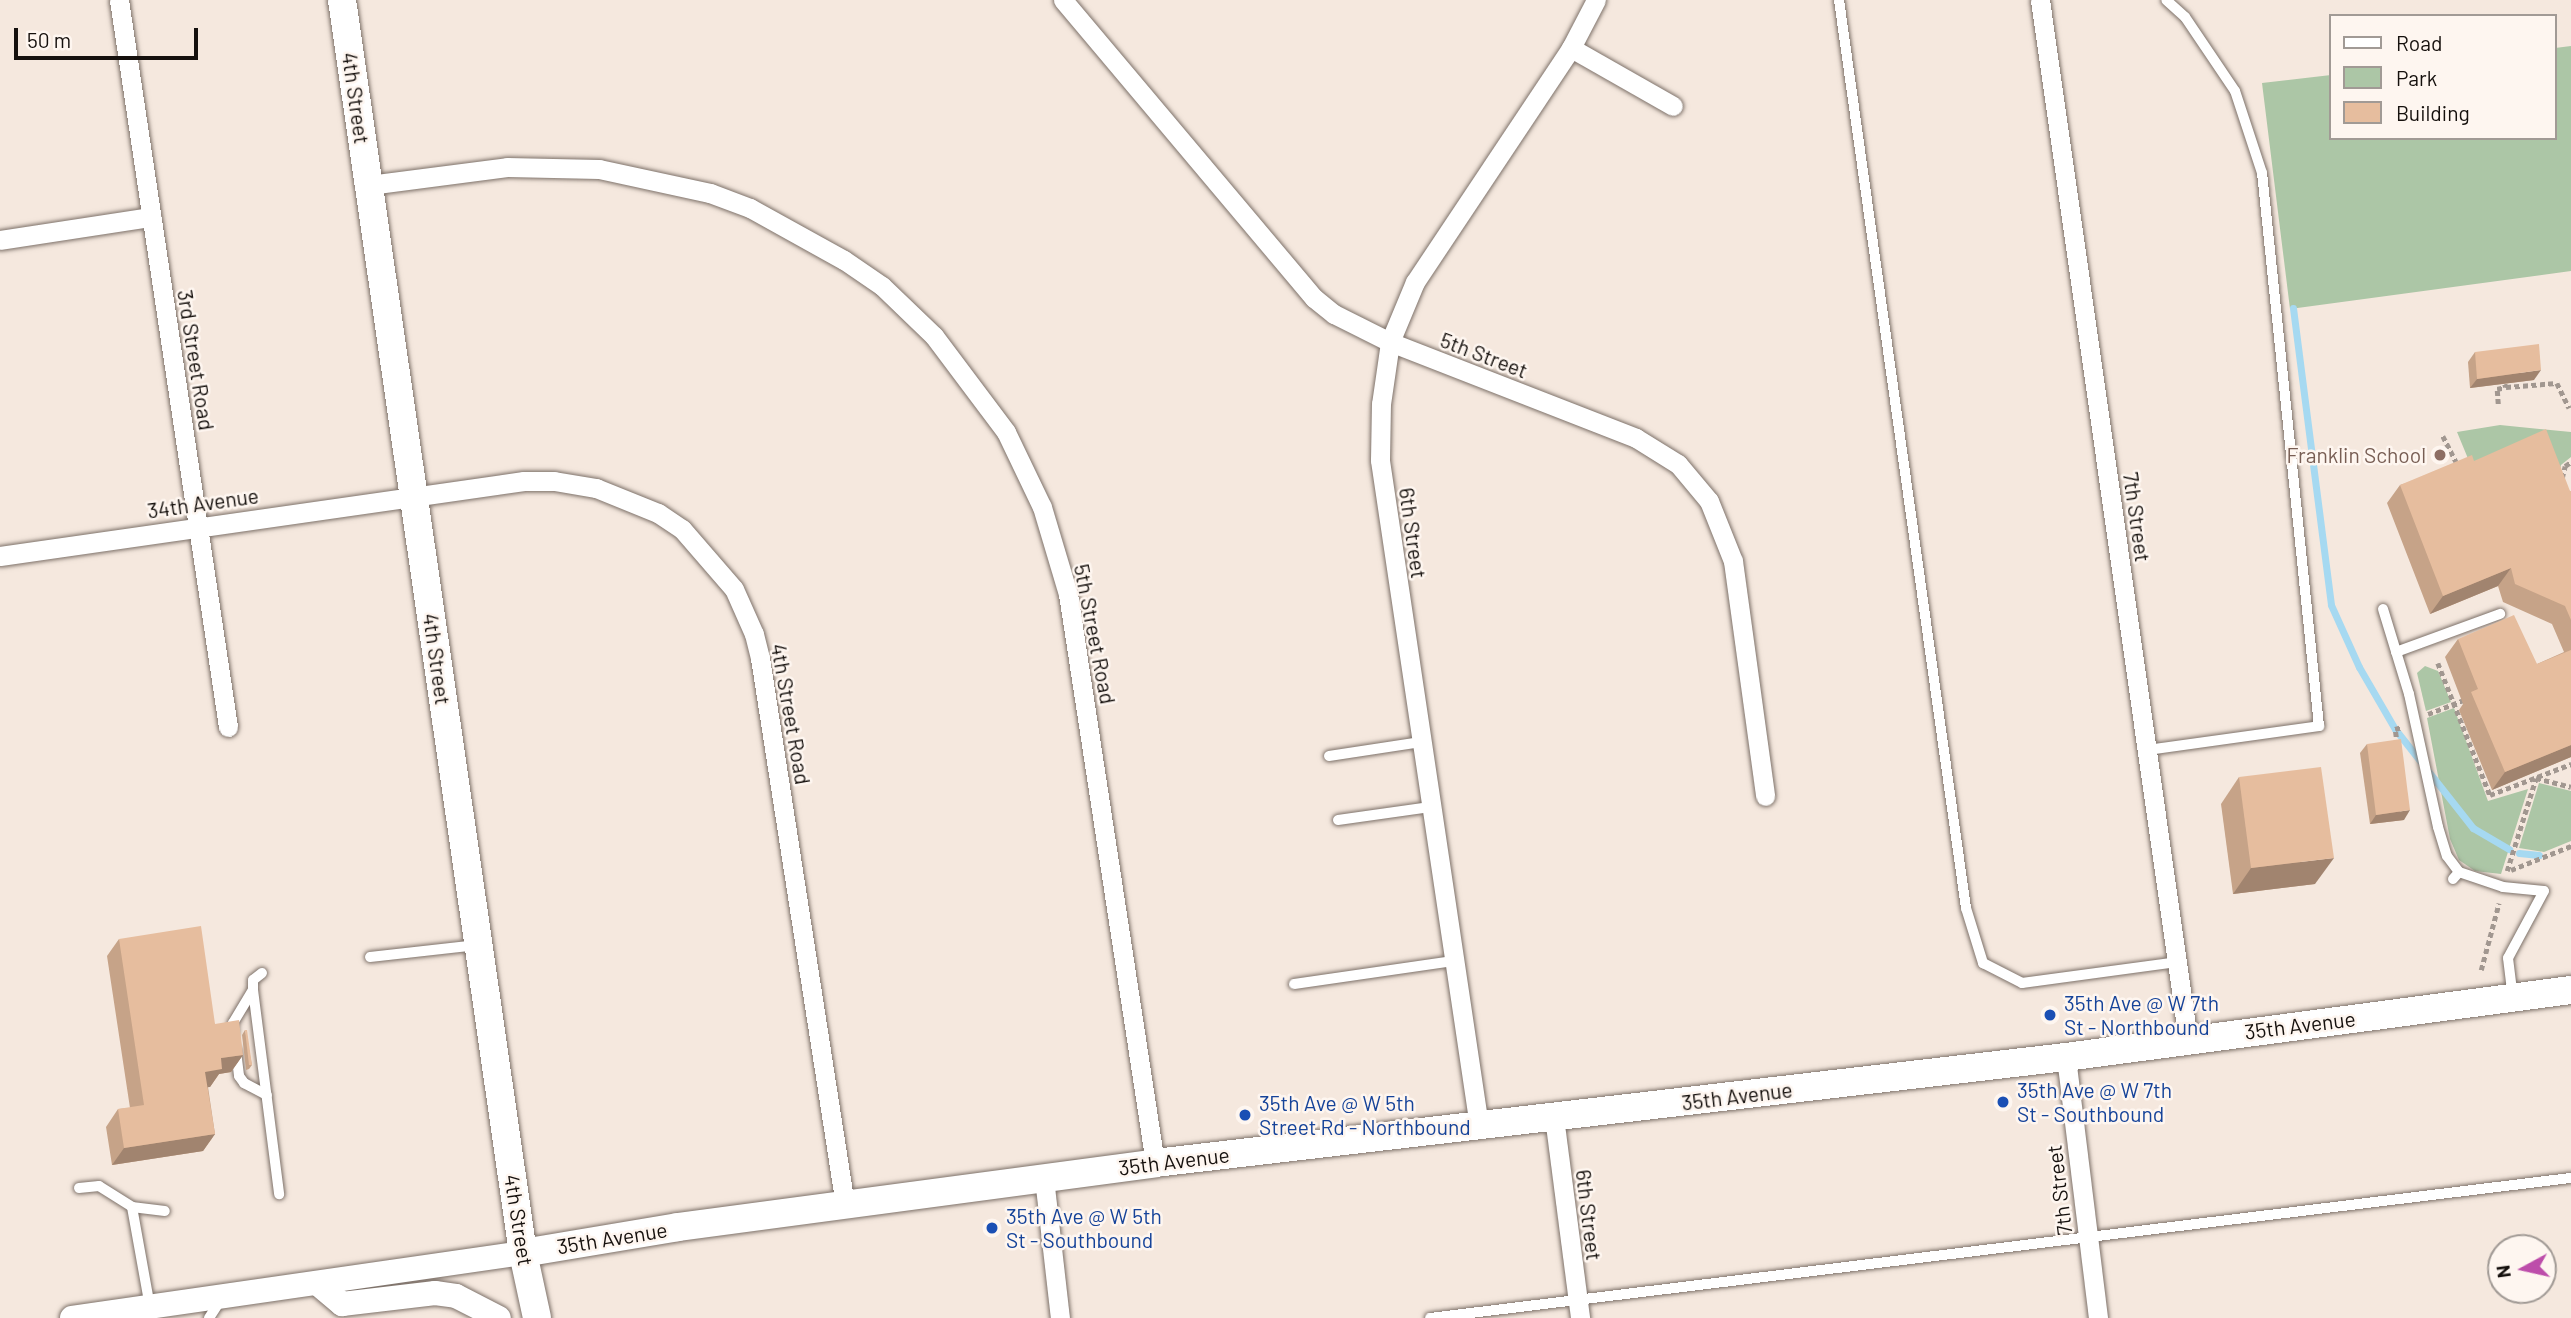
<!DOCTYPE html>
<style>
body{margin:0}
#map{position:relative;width:2571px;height:1318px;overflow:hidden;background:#f5e8de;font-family:Barlow,sans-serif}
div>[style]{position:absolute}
.green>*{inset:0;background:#acc6a6}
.stream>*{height:7px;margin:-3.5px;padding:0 3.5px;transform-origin:3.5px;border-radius:3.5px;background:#a6d9f1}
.path>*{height:4.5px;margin-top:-2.25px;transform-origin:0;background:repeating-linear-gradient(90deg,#a19790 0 5px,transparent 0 8.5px)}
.roads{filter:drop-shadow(0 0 2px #7d7169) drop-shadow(0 0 2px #7d7169)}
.service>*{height:10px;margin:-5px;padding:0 5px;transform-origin:5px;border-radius:5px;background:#fff}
.minor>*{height:19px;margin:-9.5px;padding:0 9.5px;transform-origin:9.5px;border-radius:9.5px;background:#fff}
.tertiary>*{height:24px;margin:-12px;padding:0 12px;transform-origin:12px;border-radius:12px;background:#fff}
.secondary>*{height:28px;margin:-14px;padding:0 14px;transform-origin:14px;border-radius:14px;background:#fff}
.wall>*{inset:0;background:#c6a388}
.shaded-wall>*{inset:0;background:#a1846f}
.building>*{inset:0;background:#e6bd9e}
.dots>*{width:19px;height:19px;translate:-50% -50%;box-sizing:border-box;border:4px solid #fef6f0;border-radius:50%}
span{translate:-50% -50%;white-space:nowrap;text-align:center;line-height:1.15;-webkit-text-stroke:5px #fef6f0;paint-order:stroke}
.street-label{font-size:21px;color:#15100d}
.education-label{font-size:21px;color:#785e54}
.right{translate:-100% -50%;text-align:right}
.transit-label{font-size:21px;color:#164399}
.left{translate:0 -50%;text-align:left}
.legend{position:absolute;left:2329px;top:14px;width:228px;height:126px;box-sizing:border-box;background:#fef6f0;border:2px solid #a19a95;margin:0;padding:9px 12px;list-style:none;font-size:21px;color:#15100d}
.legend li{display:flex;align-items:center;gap:14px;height:35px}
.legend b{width:35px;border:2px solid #a19a95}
.north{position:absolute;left:2487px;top:1234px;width:70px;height:70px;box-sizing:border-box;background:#fef6f0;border:2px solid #a19a95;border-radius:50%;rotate:262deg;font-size:19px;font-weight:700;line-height:28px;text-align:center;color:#15100d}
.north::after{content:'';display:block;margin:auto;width:24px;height:32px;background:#bd4daa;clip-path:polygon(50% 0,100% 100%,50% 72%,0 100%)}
.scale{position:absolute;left:14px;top:28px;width:184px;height:32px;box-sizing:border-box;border:4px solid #15100d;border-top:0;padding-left:9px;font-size:21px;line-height:24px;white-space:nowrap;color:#15100d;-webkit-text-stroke:5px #fef6f0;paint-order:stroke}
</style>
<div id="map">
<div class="green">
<i style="clip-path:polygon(2571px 46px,2571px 271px,2290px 309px,2262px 83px,2331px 75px,2331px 138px,2555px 138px,2555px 48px)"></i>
<i style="clip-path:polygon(2500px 425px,2571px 432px,2571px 457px,2561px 465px,2559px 474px,2474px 473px,2457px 432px)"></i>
<i style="clip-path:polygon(2425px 666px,2438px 671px,2451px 702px,2426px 711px,2417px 673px)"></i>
<i style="clip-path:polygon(2454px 708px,2488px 801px,2528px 789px,2501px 874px,2475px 871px,2459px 860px,2450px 839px,2427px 718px)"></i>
<i style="clip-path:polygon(2539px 783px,2571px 791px,2571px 841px,2544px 852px,2519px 848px)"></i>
</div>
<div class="stream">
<i style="left:2293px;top:308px;width:299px;rotate:82.7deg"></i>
<i style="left:2331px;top:605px;width:68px;rotate:65.7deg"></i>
<i style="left:2359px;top:667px;width:72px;rotate:59.9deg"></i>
<i style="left:2395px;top:729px;width:126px;rotate:51.8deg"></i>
<i style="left:2473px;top:828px;width:42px;rotate:30.3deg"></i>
<i style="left:2519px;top:853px;width:20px;rotate:6deg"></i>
</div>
<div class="path">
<i style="left:2505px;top:384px;width:3px;rotate:72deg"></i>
<i style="left:2506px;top:387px;width:51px;rotate:-4.5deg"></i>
<i style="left:2557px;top:383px;width:28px;rotate:64deg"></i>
<i style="left:2498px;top:404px;width:15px;rotate:-94deg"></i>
<i style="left:2497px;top:389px;width:9px;rotate:-13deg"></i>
<i style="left:2443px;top:436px;width:34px;rotate:63deg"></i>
<i style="left:2562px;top:478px;width:12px;rotate:-76deg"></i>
<i style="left:2565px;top:466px;width:7px;rotate:-34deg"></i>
<i style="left:2438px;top:663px;width:142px;rotate:68.5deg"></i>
<i style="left:2490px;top:795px;width:87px;rotate:-20.9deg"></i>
<i style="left:2428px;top:714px;width:41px;rotate:-21.5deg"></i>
<i style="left:2397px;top:745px;width:16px;rotate:-97deg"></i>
<i style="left:2395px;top:729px;width:7px;rotate:-16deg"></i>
<i style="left:2511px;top:870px;width:65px;rotate:-21.8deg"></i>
<i style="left:2507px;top:871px;width:97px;rotate:-72.7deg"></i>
<i style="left:2536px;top:778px;width:36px;rotate:14deg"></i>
<i style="left:2481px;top:970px;width:69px;rotate:-75deg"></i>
</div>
<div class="roads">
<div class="service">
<i style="left:1839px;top:0;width:917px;rotate:82.04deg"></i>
<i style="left:1966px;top:908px;width:58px;rotate:72.8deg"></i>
<i style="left:1983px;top:963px;width:44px;rotate:27.1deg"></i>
<i style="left:2022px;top:983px;width:156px;rotate:-7.7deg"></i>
<i style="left:2383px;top:609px;width:89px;rotate:73deg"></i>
<i style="left:2409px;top:694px;width:136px;rotate:77.7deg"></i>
<i style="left:2438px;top:827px;width:30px;rotate:73deg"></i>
<i style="left:2447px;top:856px;width:20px;rotate:53deg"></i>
<i style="left:2396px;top:652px;width:111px;rotate:-20.1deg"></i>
<i style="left:2147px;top:750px;width:174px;rotate:-7.9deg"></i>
<i style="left:2319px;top:726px;width:556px;rotate:-95.88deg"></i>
<i style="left:2262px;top:173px;width:86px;rotate:-108.2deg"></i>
<i style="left:2235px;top:91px;width:89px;rotate:-124deg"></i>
<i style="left:2185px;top:17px;width:25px;rotate:-138deg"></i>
<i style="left:1329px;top:756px;width:93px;rotate:-8.7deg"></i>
<i style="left:1338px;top:820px;width:93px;rotate:-8deg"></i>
<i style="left:2453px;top:879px;width:9px;rotate:-49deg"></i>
<i style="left:2459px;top:872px;width:46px;rotate:18.8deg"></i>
<i style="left:2503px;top:887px;width:41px;rotate:5.6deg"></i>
<i style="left:2544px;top:891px;width:76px;rotate:118.2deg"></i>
<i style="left:2508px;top:958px;width:38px;rotate:83deg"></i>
<i style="left:370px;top:957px;width:108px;rotate:-6.4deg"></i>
<i style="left:262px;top:973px;width:11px;rotate:142deg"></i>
<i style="left:253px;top:980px;width:10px;rotate:90deg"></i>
<i style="left:253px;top:990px;width:206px;rotate:82.7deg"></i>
<i style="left:1294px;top:984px;width:161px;rotate:-8.2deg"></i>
<i style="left:233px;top:1033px;width:10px;rotate:-90deg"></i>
<i style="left:233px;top:1023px;width:39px;rotate:-59deg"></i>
<i style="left:236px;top:1051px;width:25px;rotate:83deg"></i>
<i style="left:239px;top:1076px;width:9px;rotate:54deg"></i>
<i style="left:244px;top:1083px;width:26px;rotate:28deg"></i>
<i style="left:79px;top:1188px;width:20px;rotate:-6deg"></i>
<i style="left:99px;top:1186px;width:39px;rotate:32deg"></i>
<i style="left:132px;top:1207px;width:33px;rotate:7deg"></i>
<i style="left:132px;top:1207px;width:102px;rotate:79.8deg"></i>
<i style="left:209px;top:1318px;width:20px;rotate:-57deg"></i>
<i style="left:1430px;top:1318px;width:1150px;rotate:-7deg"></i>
</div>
<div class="minor">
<i style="left:119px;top:0;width:735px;rotate:81.47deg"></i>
<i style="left:1063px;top:0;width:390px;rotate:49.9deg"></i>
<i style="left:1314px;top:298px;width:26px;rotate:39deg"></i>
<i style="left:1334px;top:314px;width:63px;rotate:26.6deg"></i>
<i style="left:1390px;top:342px;width:264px;rotate:21.3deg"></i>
<i style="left:1636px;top:438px;width:49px;rotate:31.8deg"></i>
<i style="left:1678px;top:464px;width:48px;rotate:50deg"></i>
<i style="left:1709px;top:501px;width:65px;rotate:68.2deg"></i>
<i style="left:1733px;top:561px;width:237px;rotate:82.2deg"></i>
<i style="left:2040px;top:0;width:1050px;rotate:81.9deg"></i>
<i style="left:1571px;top:48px;width:117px;rotate:29.6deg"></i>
<i style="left:369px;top:185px;width:139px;rotate:-7.4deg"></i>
<i style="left:507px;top:167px;width:92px;rotate:1.2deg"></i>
<i style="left:599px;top:169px;width:114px;rotate:12.2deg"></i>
<i style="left:710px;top:193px;width:43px;rotate:20.6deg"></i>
<i style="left:750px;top:208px;width:107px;rotate:29deg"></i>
<i style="left:844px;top:260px;width:46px;rotate:34.4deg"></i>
<i style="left:882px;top:286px;width:72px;rotate:43.9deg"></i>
<i style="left:934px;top:336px;width:120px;rotate:53.1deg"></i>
<i style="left:1006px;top:432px;width:83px;rotate:64.4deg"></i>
<i style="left:1042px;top:507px;width:91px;rotate:73.4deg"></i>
<i style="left:1068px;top:594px;width:576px;rotate:81.31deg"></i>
<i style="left:0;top:240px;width:153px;rotate:-8.7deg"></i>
<i style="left:0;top:556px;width:529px;rotate:-8.15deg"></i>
<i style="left:524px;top:481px;width:30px"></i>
<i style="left:554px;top:481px;width:43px;rotate:9.5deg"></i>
<i style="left:596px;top:488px;width:67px;rotate:22deg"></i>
<i style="left:658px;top:513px;width:29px;rotate:34deg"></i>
<i style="left:682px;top:529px;width:79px;rotate:49.1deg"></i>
<i style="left:734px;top:589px;width:49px;rotate:66deg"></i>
<i style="left:754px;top:634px;width:25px;rotate:76deg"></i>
<i style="left:760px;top:658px;width:554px;rotate:81.17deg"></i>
<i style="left:2066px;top:1057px;width:263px;rotate:83deg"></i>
<i style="left:1554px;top:1117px;width:203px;rotate:82.6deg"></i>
<i style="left:1479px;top:1126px;width:673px;rotate:-98.46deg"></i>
<i style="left:1380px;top:460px;width:56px;rotate:-89deg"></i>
<i style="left:1381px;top:404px;width:63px;rotate:-81.7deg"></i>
<i style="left:1390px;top:342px;width:65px;rotate:-67.4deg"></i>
<i style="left:1415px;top:282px;width:281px;rotate:-56.3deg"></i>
<i style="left:1571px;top:48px;width:54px;rotate:-62.5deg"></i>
<i style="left:1044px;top:1178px;width:141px;rotate:83.5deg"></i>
</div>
<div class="tertiary">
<i style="left:317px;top:1283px;width:33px;rotate:40deg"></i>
<i style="left:342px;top:1304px;width:94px;rotate:-6.7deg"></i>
<i style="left:435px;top:1293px;width:21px;rotate:8deg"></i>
<i style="left:456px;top:1296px;width:48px;rotate:27.1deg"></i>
<i style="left:72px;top:1318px;width:456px;rotate:-8.2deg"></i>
</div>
<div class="secondary">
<i style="left:342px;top:0;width:1266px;rotate:81.78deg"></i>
<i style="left:523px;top:1253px;width:66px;rotate:77.8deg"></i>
<i style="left:523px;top:1253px;width:157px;rotate:-9.5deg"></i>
<i style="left:678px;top:1227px;width:481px;rotate:-7.6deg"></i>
<i style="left:1155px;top:1163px;width:917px;rotate:-6.64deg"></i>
<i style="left:2066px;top:1057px;width:509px;rotate:-7.56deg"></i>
</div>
</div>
<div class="wall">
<i style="clip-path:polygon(2475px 352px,2534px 380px,2470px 388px,2468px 362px)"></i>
<i style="clip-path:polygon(2474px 461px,2570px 491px,2571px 491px,2571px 757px,2492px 790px,2459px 710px,2463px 704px,2445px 657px,2458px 639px,2537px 664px,2564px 652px,2552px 624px,2503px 602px,2498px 586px,2430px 614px,2387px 503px,2400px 485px)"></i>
<i style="clip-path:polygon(2367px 744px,2404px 820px,2370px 824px,2360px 753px)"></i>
<i style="clip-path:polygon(2239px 777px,2315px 884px,2233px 894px,2221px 804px)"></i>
<i style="clip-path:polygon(119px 939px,215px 1024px,243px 1055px,231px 1072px,219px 1074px,210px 1087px,208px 1087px,215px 1134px,203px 1151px,112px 1165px,106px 1127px,118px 1109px,130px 1108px,107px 956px)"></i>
<i style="clip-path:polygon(245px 1030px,252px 1065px,249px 1069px,246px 1070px,242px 1035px)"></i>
</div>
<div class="shaded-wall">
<i style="clip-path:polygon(2541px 370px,2534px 380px,2470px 388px,2477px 379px)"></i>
<i style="clip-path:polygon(2511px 568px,2498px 586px,2430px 614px,2443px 596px)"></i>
<i style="clip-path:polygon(2571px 745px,2571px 757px,2492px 790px,2505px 772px)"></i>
<i style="clip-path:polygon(2410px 810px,2404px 820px,2370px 824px,2376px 815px)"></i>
<i style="clip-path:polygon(2334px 858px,2315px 884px,2233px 894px,2251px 868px)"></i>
<i style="clip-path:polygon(243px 1055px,231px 1072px,219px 1074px,210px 1087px,193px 1089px,205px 1072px,221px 1058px)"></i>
<i style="clip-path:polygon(215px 1134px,203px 1151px,112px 1165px,124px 1148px)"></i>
</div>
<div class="building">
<i style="clip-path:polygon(2539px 344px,2541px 370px,2477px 379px,2475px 352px)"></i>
<i style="clip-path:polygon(2546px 429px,2570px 491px,2571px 491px,2571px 620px,2565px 606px,2515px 584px,2511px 568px,2443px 596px,2400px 485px,2472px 455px,2474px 461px)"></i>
<i style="clip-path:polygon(2514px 615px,2537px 664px,2571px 650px,2571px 745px,2505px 772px,2471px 692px,2478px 689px,2458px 639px)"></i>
<i style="clip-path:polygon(2401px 739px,2410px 810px,2376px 815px,2367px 744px)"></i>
<i style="clip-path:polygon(2321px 767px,2334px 858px,2251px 868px,2239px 777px)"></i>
<i style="clip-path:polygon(201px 926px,215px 1024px,239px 1020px,243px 1055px,221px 1058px,222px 1069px,205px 1072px,215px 1134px,124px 1148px,118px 1109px,144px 1105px,119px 939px)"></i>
<i style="clip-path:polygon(245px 1030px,247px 1030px,252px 1065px,249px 1065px)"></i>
</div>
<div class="dots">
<i style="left:2440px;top:455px;background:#8d6e63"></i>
<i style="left:2050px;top:1015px;background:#1a4fb4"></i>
<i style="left:2003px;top:1102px;background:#1a4fb4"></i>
<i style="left:1245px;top:1115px;background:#1a4fb4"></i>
<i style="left:992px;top:1228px;background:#1a4fb4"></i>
</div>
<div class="street-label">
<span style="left:356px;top:98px;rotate:82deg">4th Street</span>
<span style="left:1484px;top:355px;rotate:21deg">5th Street</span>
<span style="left:196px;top:360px;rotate:81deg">3rd Street Road</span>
<span style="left:203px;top:503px;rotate:-8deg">34th Avenue</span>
<span style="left:2137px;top:517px;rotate:82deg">7th Street</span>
<span style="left:1413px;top:533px;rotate:82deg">6th Street</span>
<span style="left:1095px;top:634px;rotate:79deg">5th Street Road</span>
<span style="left:437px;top:659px;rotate:82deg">4th Street</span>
<span style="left:791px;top:714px;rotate:80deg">4th Street Road</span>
<span style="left:2300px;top:1025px;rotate:-7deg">35th Avenue</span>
<span style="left:1737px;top:1096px;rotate:-7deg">35th Avenue</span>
<span style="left:1174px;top:1161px;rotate:-7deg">35th Avenue</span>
<span style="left:2059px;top:1190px;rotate:-97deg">7th Street</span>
<span style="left:1589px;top:1215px;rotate:83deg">6th Street</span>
<span style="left:519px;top:1220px;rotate:81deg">4th Street</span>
<span style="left:612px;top:1238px;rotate:-9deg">35th Avenue</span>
</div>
<div class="education-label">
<span class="right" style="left:2426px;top:455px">Franklin School</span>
</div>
<div class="transit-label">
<span class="left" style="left:2064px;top:1015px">35th Ave @ W 7th<br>St - Northbound</span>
<span class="left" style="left:2017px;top:1102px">35th Ave @ W 7th<br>St - Southbound</span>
<span class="left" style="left:1259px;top:1115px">35th Ave @ W 5th<br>Street Rd - Northbound</span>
<span class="left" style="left:1006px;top:1228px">35th Ave @ W 5th<br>St - Southbound</span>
</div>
<ul class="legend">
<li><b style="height:9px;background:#fff"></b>Road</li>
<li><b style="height:19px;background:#acc6a6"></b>Park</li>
<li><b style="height:19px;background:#e6bd9e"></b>Building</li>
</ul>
<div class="north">N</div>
<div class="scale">50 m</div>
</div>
